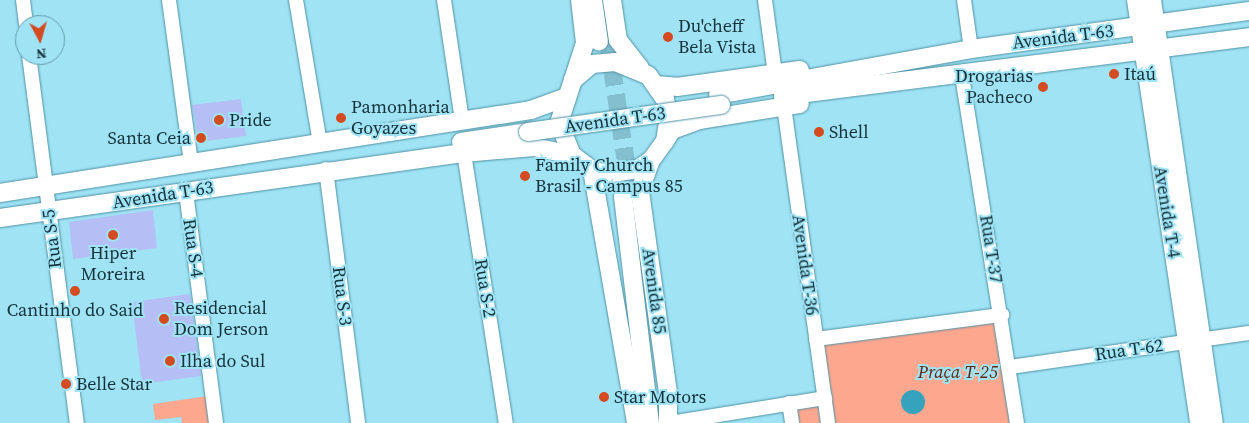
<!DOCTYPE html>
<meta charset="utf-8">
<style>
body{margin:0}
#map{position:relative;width:1249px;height:423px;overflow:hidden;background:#9fe3f5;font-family:"Source Serif 4",serif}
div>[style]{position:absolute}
.green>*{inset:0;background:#fda78f}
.water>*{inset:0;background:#36a3bd}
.round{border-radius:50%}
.building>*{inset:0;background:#b5bff5}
.major-tunnel>*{height:18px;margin-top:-9px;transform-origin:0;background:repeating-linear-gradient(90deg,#83bfcf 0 18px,transparent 0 27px)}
.roads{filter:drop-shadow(0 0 1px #5092a4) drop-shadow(0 0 1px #5092a4)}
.minor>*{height:14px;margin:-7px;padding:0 7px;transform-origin:7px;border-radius:7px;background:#fff}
.major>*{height:18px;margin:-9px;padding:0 9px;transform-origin:9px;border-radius:9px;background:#fff}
.bridges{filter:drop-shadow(0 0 1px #5092a4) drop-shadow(0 0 1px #5092a4)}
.major-bridge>*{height:18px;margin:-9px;padding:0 9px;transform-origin:9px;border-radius:9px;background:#fff}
.dots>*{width:14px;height:14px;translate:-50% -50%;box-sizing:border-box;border:2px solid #9fe3f5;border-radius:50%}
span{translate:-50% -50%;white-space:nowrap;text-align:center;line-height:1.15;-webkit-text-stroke:4px #9fe3f5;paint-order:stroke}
.poi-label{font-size:18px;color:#153139}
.left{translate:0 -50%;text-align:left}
.right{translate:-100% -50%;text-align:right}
.street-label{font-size:18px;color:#153139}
.park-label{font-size:18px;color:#652614;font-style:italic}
.north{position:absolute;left:15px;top:15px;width:50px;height:50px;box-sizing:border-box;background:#9fe3f5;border:1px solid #689caa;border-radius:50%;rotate:174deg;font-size:14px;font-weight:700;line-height:20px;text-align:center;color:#153139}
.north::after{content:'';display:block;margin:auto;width:18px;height:22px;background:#d44b21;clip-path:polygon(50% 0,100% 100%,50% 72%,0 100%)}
</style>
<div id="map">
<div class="green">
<i style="clip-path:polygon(1000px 317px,1016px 423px,831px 423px,817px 341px)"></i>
<i style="clip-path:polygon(208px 396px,212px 423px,182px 423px,181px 417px,155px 420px,153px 404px)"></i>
<i style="clip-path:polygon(821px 403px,824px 423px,796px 423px,794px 407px)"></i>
</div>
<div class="water">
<i class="round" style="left:901px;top:390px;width:24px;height:24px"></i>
</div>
<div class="building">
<i style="clip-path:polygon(241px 99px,246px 136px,199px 142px,192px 105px)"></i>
<i style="clip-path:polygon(153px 210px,157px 248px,73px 259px,69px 222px)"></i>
<i style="clip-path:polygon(190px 294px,201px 376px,142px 384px,132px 302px)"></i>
</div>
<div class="major-tunnel">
<i style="left:608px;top:41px;width:158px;rotate:81.6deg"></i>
</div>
<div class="roads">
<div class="minor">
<i style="left:23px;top:0;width:25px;rotate:83deg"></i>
<i style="left:169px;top:0;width:164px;rotate:82.3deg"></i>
<i style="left:296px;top:0;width:146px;rotate:80.5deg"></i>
<i style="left:444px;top:0;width:121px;rotate:81.5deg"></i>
<i style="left:765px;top:0;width:75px;rotate:82.3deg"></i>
<i style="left:964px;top:0;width:49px;rotate:81.9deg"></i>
<i style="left:29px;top:55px;width:371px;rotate:82.6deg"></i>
<i style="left:962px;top:76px;width:351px;rotate:81deg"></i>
<i style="left:784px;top:106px;width:320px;rotate:82.1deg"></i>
<i style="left:464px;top:153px;width:273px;rotate:81.2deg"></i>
<i style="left:326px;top:169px;width:256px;rotate:82.8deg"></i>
<i style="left:186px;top:192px;width:233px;rotate:82.6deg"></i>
<i style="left:816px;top:339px;width:188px;rotate:-7.4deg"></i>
<i style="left:1010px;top:367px;width:241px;rotate:-8.1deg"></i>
<i style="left:789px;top:403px;width:20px;rotate:81deg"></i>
<i style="left:669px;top:423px;width:158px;rotate:-9.1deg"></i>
</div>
<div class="major">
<i style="left:593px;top:0;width:42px;rotate:81.9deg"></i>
<i style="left:612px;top:0;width:40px;rotate:81.5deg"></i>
<i style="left:618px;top:40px;width:36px;rotate:52deg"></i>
<i style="left:1136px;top:0;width:428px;rotate:81.5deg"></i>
<i style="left:1152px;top:0;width:428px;rotate:81.7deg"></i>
<i style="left:615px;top:62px;width:35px;rotate:22deg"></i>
<i style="left:648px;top:75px;width:29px;rotate:55deg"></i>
<i style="left:665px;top:99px;width:17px;rotate:77deg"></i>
<i style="left:669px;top:116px;width:25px;rotate:99deg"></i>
<i style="left:665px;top:141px;width:24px;rotate:126deg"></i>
<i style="left:651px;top:160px;width:16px;rotate:145deg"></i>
<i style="left:638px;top:169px;width:31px;rotate:171deg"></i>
<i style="left:607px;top:174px;width:16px;rotate:-165deg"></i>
<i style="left:592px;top:170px;width:25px;rotate:-143deg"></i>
<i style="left:572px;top:155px;width:35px;rotate:-112deg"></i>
<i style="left:559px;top:123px;width:45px;rotate:-72deg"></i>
<i style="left:573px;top:80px;width:25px;rotate:-40deg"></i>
<i style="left:592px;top:64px;width:23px;rotate:-5deg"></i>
<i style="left:573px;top:80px;width:39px;rotate:-72deg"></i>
<i style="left:585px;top:43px;width:43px;rotate:-96.6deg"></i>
<i style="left:656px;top:85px;width:21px;rotate:5deg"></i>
<i style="left:677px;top:87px;width:124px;rotate:-7.9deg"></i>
<i style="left:718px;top:95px;width:257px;rotate:-10.3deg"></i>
<i style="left:971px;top:49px;width:281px;rotate:-7.8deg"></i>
<i style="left:783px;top:96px;width:470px;rotate:-7.2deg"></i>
<i style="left:665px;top:141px;width:13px;rotate:-58deg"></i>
<i style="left:672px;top:130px;width:30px;rotate:-20deg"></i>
<i style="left:700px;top:120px;width:101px;rotate:-9.1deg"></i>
<i style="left:461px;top:142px;width:68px;rotate:-8.5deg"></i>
<i style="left:651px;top:160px;width:33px;rotate:110deg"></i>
<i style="left:640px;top:191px;width:203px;rotate:82.1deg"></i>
<i style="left:668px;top:392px;width:31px;rotate:90deg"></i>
<i style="left:592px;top:170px;width:257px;rotate:80.1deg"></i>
<i style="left:0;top:193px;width:537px;rotate:-8.88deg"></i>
<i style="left:531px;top:110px;width:35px;rotate:-20deg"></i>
<i style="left:623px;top:197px;width:228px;rotate:83.2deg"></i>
<i style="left:0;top:218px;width:469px;rotate:-8deg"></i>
<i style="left:464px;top:153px;width:70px;rotate:-4.9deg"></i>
<i style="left:534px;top:147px;width:39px;rotate:12deg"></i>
</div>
</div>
<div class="bridges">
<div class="major-bridge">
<i style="left:528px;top:132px;width:195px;rotate:-8deg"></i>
</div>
</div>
<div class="dots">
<i style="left:668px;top:37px;background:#d44b21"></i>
<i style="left:1114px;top:74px;background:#d44b21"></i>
<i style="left:1043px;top:87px;background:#d44b21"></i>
<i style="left:341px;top:118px;background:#d44b21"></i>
<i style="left:219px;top:120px;background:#d44b21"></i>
<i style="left:819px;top:132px;background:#d44b21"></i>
<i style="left:201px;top:138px;background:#d44b21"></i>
<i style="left:525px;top:176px;background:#d44b21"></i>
<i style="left:113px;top:235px;background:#d44b21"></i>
<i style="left:75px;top:291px;background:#d44b21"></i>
<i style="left:164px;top:319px;background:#d44b21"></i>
<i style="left:170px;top:361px;background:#d44b21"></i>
<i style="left:66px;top:384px;background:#d44b21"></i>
<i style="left:604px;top:397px;background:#d44b21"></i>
</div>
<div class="poi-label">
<span class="left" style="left:678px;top:37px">Du'cheff<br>Bela Vista</span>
<span class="left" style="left:1124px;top:74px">Itaú</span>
<span class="right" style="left:1033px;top:87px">Drogarias<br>Pacheco</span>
<span class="left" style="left:351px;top:118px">Pamonharia<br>Goyazes</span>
<span class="left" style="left:229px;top:120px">Pride</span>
<span class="left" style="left:829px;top:132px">Shell</span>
<span class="right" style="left:191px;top:138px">Santa Ceia</span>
<span class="left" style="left:535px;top:176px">Family Church<br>Brasil - Campus 85</span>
<span style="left:113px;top:264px">Hiper<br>Moreira</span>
<span class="left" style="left:174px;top:319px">Residencial<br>Dom Jerson</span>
<span style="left:75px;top:310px">Cantinho do Said</span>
<span class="left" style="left:180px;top:361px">Ilha do Sul</span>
<span class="left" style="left:76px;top:384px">Belle Star</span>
<span class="left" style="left:614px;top:397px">Star Motors</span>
</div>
<div class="street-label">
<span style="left:1063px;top:37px;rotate:-7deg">Avenida T-63</span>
<span style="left:615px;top:120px;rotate:-8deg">Avenida T-63</span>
<span style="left:163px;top:195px;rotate:-9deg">Avenida T-63</span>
<span style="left:1167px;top:212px;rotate:81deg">Avenida T-4</span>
<span style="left:52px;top:239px;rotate:-97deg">Rua S-5</span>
<span style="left:193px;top:248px;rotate:82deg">Rua S-4</span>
<span style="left:991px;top:249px;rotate:81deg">Rua T-37</span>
<span style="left:805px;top:265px;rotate:82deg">Avenida T-36</span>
<span style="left:485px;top:288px;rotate:81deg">Rua S-2</span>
<span style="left:654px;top:291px;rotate:82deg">Avenida 85</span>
<span style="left:342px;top:296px;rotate:83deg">Rua S-3</span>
<span style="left:1129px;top:350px;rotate:-8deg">Rua T-62</span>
</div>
<div class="park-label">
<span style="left:958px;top:372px">Praça T-25</span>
</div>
<div class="north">N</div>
</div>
